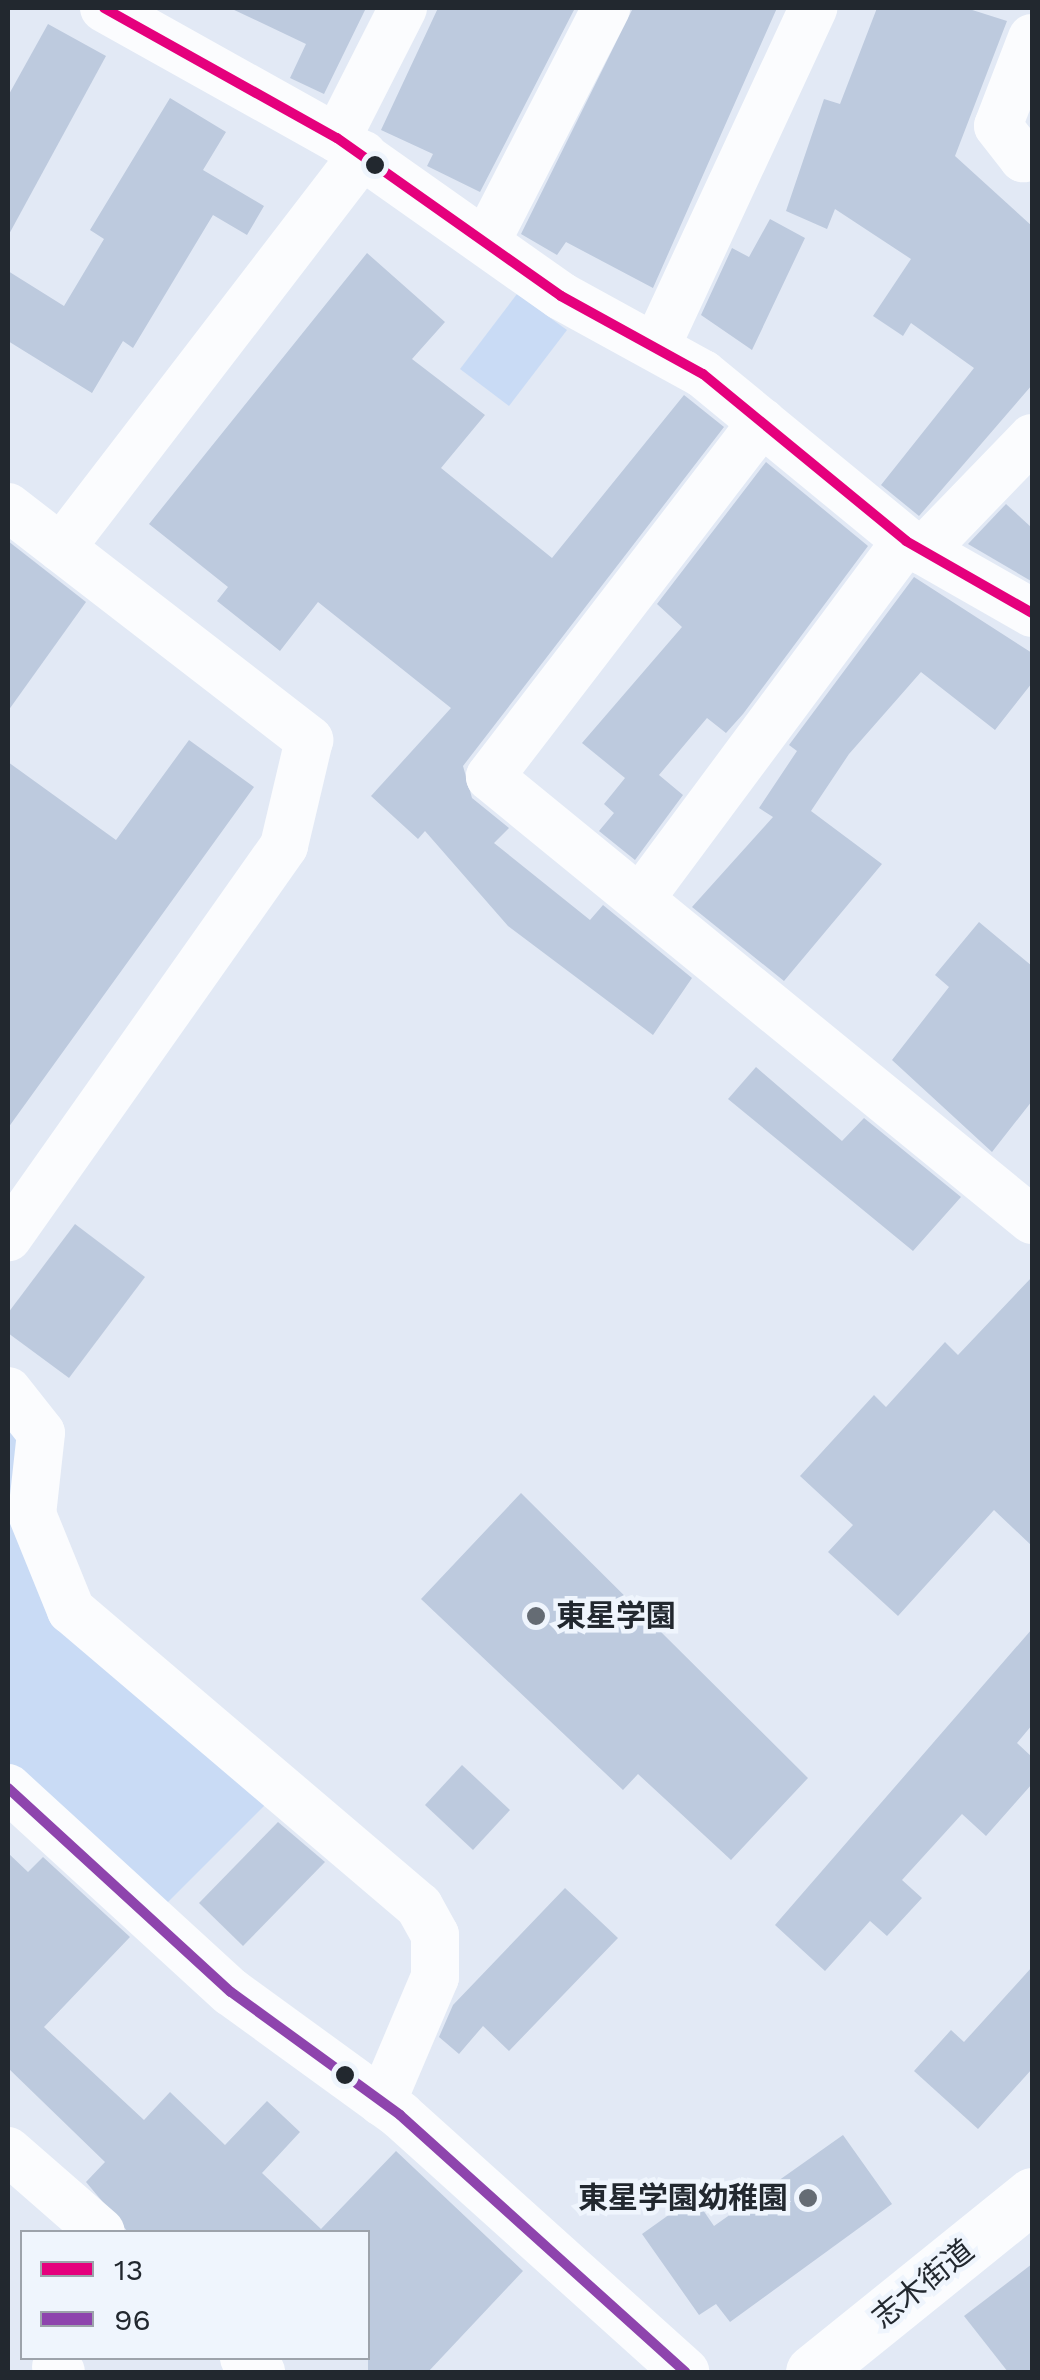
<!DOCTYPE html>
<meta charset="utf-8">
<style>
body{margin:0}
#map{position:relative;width:1040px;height:2380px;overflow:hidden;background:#e2e9f5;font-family:"Work Sans","Noto Sans JP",sans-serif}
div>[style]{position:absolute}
.green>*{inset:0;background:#c9dbf5}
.building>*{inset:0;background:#bdcade}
.minor>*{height:48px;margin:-24px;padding:0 24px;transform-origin:24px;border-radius:24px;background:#fbfcfe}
.major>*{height:55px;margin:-27.5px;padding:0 27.5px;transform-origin:27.5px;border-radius:27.5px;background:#fbfcfe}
.bus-1>*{height:10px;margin:-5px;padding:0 5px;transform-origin:5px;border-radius:5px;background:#e5007d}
.bus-2>*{height:10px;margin:-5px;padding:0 5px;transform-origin:5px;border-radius:5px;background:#8e44ad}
.dots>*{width:28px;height:28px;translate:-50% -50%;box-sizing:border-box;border:5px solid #eff5fd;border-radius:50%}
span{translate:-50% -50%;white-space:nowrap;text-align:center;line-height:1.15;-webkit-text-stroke:9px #eff5fd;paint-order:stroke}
.poi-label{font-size:30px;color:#22282f;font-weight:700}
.left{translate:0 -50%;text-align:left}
.right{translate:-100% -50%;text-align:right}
.street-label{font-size:30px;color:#22282f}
.frame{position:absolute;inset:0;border:10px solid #22282f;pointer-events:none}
.legend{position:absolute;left:20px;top:2230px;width:350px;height:130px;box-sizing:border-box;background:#eff5fd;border:2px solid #9da3ab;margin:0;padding:12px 18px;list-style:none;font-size:30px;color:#22282f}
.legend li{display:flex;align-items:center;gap:20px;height:50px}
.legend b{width:50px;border:2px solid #9da3ab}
</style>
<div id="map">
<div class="green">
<i style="clip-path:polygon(517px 294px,567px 330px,509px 406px,460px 369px)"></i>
<i style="clip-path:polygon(8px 1391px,40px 1548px,281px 1789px,156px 1914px,8px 1788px)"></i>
</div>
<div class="building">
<i style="clip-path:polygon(230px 8px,366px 8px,324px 94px,290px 78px,306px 44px)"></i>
<i style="clip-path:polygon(438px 8px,575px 8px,480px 192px,427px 166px,433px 154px,381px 130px)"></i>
<i style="clip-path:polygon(633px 8px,777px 8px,653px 288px,566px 242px,557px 255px,521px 234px)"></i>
<i style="clip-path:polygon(877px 8px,966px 8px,1007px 21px,955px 156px,1032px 226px,1032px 385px,919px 516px,881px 485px,974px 368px,911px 323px,903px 336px,873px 316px,911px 259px,835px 209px,827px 229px,786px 211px,824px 99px,840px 104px)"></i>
<i style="clip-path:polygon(48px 24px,106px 56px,8px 236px,8px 96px)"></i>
<i style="clip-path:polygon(170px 98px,226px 132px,203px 170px,264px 206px,247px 235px,213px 215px,133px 348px,123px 341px,92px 393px,8px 341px,8px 271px,64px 306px,104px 239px,90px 230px)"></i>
<i style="clip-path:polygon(770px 219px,805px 238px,752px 350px,701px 315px,732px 248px,749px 257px)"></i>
<i style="clip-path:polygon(367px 253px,445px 322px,412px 359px,485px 415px,441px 468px,552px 558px,684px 395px,724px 427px,463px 766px,472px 798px,509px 828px,494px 843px,590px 920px,603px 905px,692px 978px,653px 1035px,508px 926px,425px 831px,418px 839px,371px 796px,451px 708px,318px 602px,280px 651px,217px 601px,228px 587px,149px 524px)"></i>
<i style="clip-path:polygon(766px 462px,868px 546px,743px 714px,726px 733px,707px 718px,659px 775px,683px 795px,635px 860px,599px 831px,614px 813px,604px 804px,625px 778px,582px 743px,682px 627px,657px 604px)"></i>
<i style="clip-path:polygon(1006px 504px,1032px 528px,1031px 581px,968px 544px)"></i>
<i style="clip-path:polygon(8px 541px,86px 602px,8px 711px)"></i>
<i style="clip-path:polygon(914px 577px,1032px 653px,1032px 683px,995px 730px,921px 672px,849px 754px,811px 811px,882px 864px,784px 981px,692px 907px,773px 817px,759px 808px,797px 751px,789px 745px)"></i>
<i style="clip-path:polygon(189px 740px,254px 787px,8px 1128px,8px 762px,116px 840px)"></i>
<i style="clip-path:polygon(979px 922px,1032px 966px,1032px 1101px,992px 1152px,892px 1060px,949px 987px,935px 975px)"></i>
<i style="clip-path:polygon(756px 1067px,842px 1141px,864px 1118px,961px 1197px,913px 1251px,728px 1099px)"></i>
<i style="clip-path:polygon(75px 1224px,145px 1277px,69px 1378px,8px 1333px,8px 1313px)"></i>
<i style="clip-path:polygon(1032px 1277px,1032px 1546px,994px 1510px,898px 1616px,828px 1552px,853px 1525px,800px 1476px,874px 1395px,886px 1407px,945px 1342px,958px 1355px)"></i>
<i style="clip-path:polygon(521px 1493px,808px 1778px,731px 1860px,638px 1774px,623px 1790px,421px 1599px)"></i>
<i style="clip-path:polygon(1032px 1629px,1032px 1725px,1017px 1743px,1032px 1757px,1032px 1784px,986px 1836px,962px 1814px,902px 1880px,922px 1898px,887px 1936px,870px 1921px,825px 1971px,775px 1925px)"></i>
<i style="clip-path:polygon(462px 1765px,510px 1810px,473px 1850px,425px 1805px)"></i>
<i style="clip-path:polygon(278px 1822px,325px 1862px,243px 1946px,199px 1903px)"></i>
<i style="clip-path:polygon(8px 1853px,28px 1872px,43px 1857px,130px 1937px,44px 2027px,144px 2120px,170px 2092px,225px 2145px,267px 2101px,300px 2132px,262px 2173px,321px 2229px,396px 2151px,523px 2271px,428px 2372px,368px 2372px,368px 2232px,128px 2232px,86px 2182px,105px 2162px,8px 2068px)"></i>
<i style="clip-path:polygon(565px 1888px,618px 1938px,509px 2051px,483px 2026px,459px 2054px,439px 2037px,453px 2005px)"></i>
<i style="clip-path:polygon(1032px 1967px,1032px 2069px,978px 2129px,914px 2071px,951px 2030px,964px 2042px)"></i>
<i style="clip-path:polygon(843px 2135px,892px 2204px,730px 2322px,716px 2304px,699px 2315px,642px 2234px,694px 2197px,714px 2226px)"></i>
<i style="clip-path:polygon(1032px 2264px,1032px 2372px,1008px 2372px,964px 2316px)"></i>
</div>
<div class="minor">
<i style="left:104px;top:8px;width:267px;rotate:29.2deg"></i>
<i style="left:337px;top:138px;width:274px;rotate:35.2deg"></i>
<i style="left:561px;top:296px;width:162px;rotate:28.8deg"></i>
<i style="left:703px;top:374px;width:263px;rotate:39.4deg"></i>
<i style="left:906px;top:541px;width:145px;rotate:29.7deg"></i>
<i style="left:1032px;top:38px;width:94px;rotate:111.1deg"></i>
<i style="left:998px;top:126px;width:41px;rotate:52deg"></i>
<i style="left:1023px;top:158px;width:10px;rotate:-24deg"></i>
<i style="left:337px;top:138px;width:146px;rotate:-63.1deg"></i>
<i style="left:487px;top:240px;width:261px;rotate:-62.8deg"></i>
<i style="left:656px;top:347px;width:374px;rotate:-65.1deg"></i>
<i style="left:762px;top:422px;width:447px;rotate:127.5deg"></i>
<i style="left:490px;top:777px;width:700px;rotate:39.26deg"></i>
<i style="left:8px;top:507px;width:381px;rotate:37.7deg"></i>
<i style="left:309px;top:740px;width:109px;rotate:103.3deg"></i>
<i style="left:284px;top:846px;width:479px;rotate:125.2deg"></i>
<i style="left:61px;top:548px;width:496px;rotate:-52.5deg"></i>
<i style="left:923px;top:551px;width:157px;rotate:-46deg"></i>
<i style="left:640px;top:899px;width:446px;rotate:-53.4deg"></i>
<i style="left:8px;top:1391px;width:53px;rotate:51.8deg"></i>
<i style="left:41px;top:1433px;width:81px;rotate:96.3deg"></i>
<i style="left:32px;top:1514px;width:104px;rotate:67.9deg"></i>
<i style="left:71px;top:1610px;width:457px;rotate:40.4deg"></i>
<i style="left:419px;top:1906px;width:33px;rotate:61deg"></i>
<i style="left:435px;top:1935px;width:42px;rotate:90deg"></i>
<i style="left:435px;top:1977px;width:136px;rotate:113deg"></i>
<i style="left:8px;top:1788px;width:302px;rotate:42.5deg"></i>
<i style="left:231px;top:1992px;width:209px;rotate:36deg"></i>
<i style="left:400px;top:2115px;width:384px;rotate:42deg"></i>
<i style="left:8px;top:2151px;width:123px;rotate:41.1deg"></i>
<i style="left:244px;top:2358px;width:22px;rotate:39deg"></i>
<i style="left:56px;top:2367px;width:7px;rotate:45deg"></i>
</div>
<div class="major">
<i style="left:813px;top:2372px;width:282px;rotate:-38.9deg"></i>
</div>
<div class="bus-1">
<i style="left:104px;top:8px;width:267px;rotate:29.2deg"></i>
<i style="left:337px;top:138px;width:274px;rotate:35.2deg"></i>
<i style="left:561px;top:296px;width:162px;rotate:28.8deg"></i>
<i style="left:703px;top:374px;width:263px;rotate:39.4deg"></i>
<i style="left:906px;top:541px;width:145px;rotate:29.7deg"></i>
</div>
<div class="bus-2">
<i style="left:8px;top:1788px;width:302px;rotate:42.5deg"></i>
<i style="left:231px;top:1992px;width:209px;rotate:36deg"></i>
<i style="left:400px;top:2115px;width:384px;rotate:42deg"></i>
</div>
<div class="dots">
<i style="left:375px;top:165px;background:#22282f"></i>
<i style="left:536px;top:1616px;background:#656c74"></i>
<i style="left:345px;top:2075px;background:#22282f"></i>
<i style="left:808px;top:2198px;background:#656c74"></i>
</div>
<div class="poi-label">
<span class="left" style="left:556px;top:1616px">東星学園</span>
<span class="right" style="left:788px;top:2198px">東星学園幼稚園</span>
</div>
<div class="street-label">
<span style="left:923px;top:2284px;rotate:-39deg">志木街道</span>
</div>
<div class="frame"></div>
<ul class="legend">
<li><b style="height:12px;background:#e5007d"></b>13</li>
<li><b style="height:12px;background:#8e44ad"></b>96</li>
</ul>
</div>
